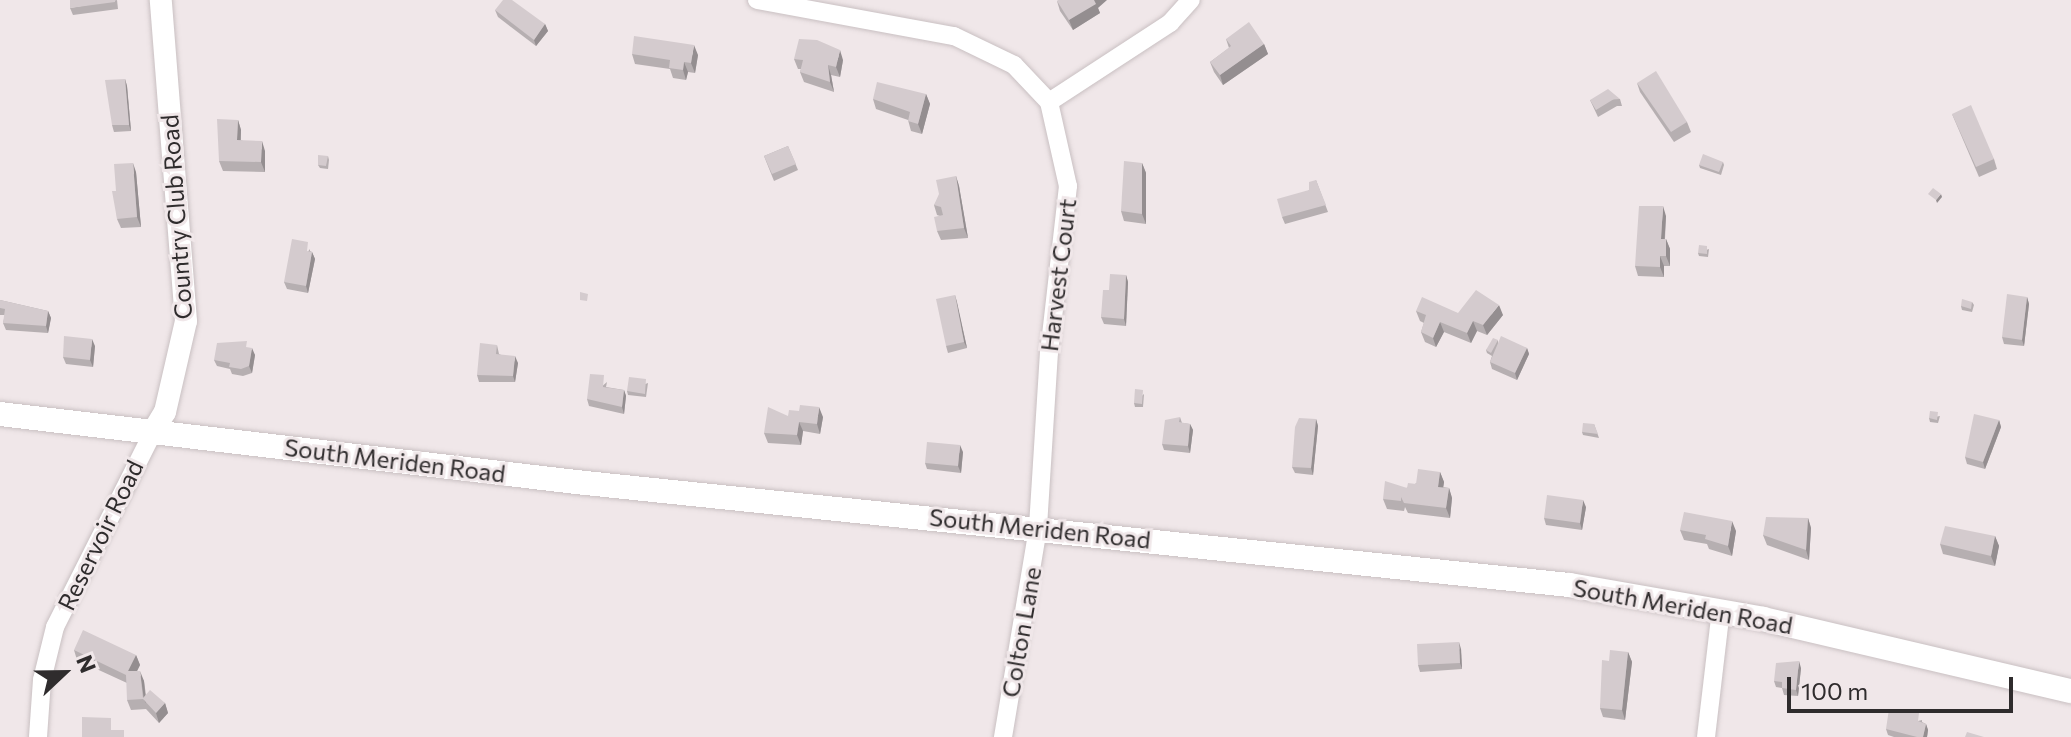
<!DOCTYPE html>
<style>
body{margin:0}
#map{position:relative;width:2071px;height:737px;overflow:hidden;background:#f0e7e9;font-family:Commissioner,sans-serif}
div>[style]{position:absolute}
.roads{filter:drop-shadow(0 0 2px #c9c0c2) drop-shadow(0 0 2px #c9c0c2)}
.minor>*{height:18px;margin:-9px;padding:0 9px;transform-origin:9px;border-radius:9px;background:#fff}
.tertiary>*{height:22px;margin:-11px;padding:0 11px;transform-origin:11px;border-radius:11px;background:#fff}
.secondary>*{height:24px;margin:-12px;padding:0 12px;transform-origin:12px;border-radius:12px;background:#fff}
.wall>*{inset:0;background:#b6afb1}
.shaded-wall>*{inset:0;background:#948e90}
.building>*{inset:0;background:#d4cbce}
span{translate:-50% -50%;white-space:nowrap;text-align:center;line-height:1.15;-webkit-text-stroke:6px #f0e7e9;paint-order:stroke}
.street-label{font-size:24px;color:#2f2c2d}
.north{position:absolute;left:24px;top:633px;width:80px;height:80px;-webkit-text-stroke:6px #f0e7e9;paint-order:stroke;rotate:68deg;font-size:22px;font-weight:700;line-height:32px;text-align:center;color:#2f2c2d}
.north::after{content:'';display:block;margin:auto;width:28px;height:36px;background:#2f2c2d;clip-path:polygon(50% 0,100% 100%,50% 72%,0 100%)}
.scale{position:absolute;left:1787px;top:677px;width:226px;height:36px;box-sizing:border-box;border:4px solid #2f2c2d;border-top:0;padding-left:10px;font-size:24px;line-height:28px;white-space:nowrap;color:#2f2c2d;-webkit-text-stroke:6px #f0e7e9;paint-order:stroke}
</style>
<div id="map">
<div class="roads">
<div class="minor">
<i style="left:757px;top:0;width:200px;rotate:10.4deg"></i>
<i style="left:954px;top:36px;width:67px;rotate:25.8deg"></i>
<i style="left:1014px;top:65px;width:51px;rotate:46.6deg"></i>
<i style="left:1049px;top:102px;width:86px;rotate:77.3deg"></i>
<i style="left:1068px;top:186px;width:167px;rotate:96.5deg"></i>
<i style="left:1049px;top:352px;width:176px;rotate:93.6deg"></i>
<i style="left:1038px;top:528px;width:212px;rotate:99.5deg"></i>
<i style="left:1049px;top:102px;width:145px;rotate:-33.1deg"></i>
<i style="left:1170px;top:23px;width:31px;rotate:-48deg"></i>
<i style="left:38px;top:737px;width:57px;rotate:-86deg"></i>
<i style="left:42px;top:680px;width:55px;rotate:-76.2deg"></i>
<i style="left:55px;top:627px;width:220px;rotate:-63.3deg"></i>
<i style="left:1706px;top:737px;width:128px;rotate:-83.3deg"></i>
</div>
<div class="tertiary">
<i style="left:154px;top:430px;width:21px;rotate:-59deg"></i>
<i style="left:165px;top:412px;width:93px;rotate:-77deg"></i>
<i style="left:186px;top:321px;width:322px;rotate:-94.5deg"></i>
</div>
<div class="secondary">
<i style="left:0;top:414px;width:580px;rotate:6.73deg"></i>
<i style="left:576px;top:482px;width:998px;rotate:5.92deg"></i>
<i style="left:1569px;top:585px;width:197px;rotate:9.9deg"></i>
<i style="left:1763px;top:619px;width:316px;rotate:13.2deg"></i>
</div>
</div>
<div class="wall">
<i style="clip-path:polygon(117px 0,118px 9px,73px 15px,70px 8px)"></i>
<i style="clip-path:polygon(1057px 1px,1098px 8px,1100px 13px,1073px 30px,1060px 11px)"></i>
<i style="clip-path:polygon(495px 10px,545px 24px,548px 31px,536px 46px,498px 17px)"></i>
<i style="clip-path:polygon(1226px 39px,1264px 44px,1268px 54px,1223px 85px,1214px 72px,1210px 62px,1229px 48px)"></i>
<i style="clip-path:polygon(632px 54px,698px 55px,695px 73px,688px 72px,686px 80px,673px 78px,670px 69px,635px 64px)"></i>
<i style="clip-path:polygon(794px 59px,843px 60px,840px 77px,831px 75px,834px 92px,804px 82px,800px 72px,801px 69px,798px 69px)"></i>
<i style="clip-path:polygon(125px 79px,127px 86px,131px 131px,114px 132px,112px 125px)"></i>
<i style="clip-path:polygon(1637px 83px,1687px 122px,1691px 132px,1674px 142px,1640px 92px)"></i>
<i style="clip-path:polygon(926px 94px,930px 104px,922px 134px,911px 131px,908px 120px,876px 109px,873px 99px)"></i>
<i style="clip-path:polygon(1620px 99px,1622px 106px,1617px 106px,1598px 117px,1590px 100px)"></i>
<i style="clip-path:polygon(1952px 114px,1994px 159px,1997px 169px,1979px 177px)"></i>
<i style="clip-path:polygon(238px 120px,241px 130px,241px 140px,265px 151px,265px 172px,223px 171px,219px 161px)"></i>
<i style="clip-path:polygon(788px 146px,798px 170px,774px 181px,764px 156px)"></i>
<i style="clip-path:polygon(328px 156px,329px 160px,328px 169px,320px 168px,318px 165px)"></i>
<i style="clip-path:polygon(1723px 162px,1724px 165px,1721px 175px,1700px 168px,1699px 165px)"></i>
<i style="clip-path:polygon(1142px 163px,1146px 173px,1146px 224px,1124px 221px,1121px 211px)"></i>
<i style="clip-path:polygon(136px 172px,141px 227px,121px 228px,117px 219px,116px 191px)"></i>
<i style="clip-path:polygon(956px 176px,959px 186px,968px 238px,941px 240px,937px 231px,940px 216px,937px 215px,934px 205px)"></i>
<i style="clip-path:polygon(1316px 180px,1328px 212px,1285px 224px,1282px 217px,1309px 190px)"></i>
<i style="clip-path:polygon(1666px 216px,1665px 239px,1666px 239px,1670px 249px,1670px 266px,1664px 266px,1664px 277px,1638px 276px,1635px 266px)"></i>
<i style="clip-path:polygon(310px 249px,310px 251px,312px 252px,315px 259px,308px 293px,287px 289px,284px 282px)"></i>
<i style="clip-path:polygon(1709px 249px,1708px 257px,1699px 256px,1698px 253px)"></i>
<i style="clip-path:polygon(1126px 275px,1128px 282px,1126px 326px,1104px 324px,1101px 317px,1109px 290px)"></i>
<i style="clip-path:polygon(955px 295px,967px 348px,948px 353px,946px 346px)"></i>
<i style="clip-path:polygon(2027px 297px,2029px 304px,2024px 346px,2004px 344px,2002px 337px)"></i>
<i style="clip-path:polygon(0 300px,48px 311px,51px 318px,48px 333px,6px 330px,3px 323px,5px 315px,0 315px)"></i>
<i style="clip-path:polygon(1972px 302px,1974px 305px,1972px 312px,1962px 310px,1961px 306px)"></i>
<i style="clip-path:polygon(1416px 311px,1458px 313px,1503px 315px,1487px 335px,1477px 331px,1471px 343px,1444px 332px,1436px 347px,1425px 342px,1421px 332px,1424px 323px,1420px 321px)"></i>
<i style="clip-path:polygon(1498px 340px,1498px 343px,1527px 348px,1529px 354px,1517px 380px,1492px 369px,1490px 362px,1492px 356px,1487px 353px,1486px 350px)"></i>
<i style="clip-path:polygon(497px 345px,499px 354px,518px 363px,515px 382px,479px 382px,477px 375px)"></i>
<i style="clip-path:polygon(95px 346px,93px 367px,66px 364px,63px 357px)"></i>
<i style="clip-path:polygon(250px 348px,255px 355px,252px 373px,243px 376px,232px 374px,230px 369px,217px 366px,214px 360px)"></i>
<i style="clip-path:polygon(607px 382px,606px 387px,624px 390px,626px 396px,624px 414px,589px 406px,587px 399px)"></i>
<i style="clip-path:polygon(648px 383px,646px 397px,628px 395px,627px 391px)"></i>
<i style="clip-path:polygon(1144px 394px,1143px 407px,1135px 407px,1134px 403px)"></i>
<i style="clip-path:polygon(788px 416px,823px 417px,820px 434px,803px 431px,801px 445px,768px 443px,764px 433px)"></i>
<i style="clip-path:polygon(1940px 416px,1938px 423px,1930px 422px,1929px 418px)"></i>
<i style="clip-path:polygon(1180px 417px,1182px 423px,1190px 424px,1193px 430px,1190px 453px,1164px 450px,1162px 444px)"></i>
<i style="clip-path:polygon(1316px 419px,1318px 426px,1313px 475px,1295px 473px,1292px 467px)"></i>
<i style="clip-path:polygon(1999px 420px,2001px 427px,1985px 469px,1967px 464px,1965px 457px)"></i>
<i style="clip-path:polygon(1594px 424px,1599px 438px,1583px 435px,1582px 432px)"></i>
<i style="clip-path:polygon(963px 452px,961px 473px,927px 469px,925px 463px)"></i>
<i style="clip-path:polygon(1440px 472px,1444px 482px,1443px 487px,1449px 488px,1452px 498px,1450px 518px,1408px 513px,1405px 507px,1404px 511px,1387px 509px,1383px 499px)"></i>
<i style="clip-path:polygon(1586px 507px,1582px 530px,1546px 525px,1544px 518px)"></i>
<i style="clip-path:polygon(1808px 518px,1811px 528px,1809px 560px,1767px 545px,1763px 535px)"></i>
<i style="clip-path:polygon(1680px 530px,1736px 531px,1732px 556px,1709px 549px,1707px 544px,1684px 540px)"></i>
<i style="clip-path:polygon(1995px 536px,1999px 546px,1995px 566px,1943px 554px,1940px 544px)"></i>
<i style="clip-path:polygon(1461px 649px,1462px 669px,1420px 672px,1418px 665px)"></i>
<i style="clip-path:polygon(74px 650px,136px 655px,140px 665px,137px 671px,144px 681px,146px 695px,165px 703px,168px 713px,159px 723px,146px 709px,131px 710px,127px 700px,127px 683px,77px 660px)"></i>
<i style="clip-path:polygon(1628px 652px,1632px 662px,1625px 720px,1603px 717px,1600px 708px,1609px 661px)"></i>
<i style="clip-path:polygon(1801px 668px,1798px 696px,1784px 695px,1782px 688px,1776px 687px,1774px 681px)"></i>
<i style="clip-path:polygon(1922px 720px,1922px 722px,1926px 724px,1928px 730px,1927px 737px,1894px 737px,1888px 735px,1886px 729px)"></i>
</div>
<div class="shaded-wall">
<i style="clip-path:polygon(1094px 0,1107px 0,1098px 8px,1100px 13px,1073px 30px,1069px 20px)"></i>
<i style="clip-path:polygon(545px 24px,548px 31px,536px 46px,534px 40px)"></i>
<i style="clip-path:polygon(1264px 44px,1268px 54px,1223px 85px,1220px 75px)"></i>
<i style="clip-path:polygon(694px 45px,698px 55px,695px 73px,691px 63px)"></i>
<i style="clip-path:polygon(840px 50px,843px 60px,840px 77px,836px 67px)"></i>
<i style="clip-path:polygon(684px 62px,688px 72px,686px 80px,683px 70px)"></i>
<i style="clip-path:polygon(828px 65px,831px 75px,834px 92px,830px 82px)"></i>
<i style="clip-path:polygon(125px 79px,127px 86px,131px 131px,129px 125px)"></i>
<i style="clip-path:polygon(926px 94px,930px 104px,922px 134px,918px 124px)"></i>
<i style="clip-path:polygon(238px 120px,241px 130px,240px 150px,237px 140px)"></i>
<i style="clip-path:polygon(262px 141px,265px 151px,265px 172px,261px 162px)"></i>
<i style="clip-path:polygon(133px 163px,136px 172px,141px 227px,137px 217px)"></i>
<i style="clip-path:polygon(1142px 163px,1146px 173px,1146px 224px,1142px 214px)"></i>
<i style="clip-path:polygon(956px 176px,959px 186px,968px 238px,964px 228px)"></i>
<i style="clip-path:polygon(1941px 194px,1942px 197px,1937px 203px,1936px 200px)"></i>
<i style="clip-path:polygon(1663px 206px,1666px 216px,1664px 248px,1661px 239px)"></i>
<i style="clip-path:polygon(1666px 239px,1670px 249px,1670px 266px,1666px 256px)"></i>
<i style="clip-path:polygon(312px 252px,315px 259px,308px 293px,306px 286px)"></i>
<i style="clip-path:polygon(1660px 256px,1664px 266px,1664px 277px,1660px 267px)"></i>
<i style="clip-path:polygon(1126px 275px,1128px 282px,1126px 326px,1124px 319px)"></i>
<i style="clip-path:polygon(955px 295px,957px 302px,967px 348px,964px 342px)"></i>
<i style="clip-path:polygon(2027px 297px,2029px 304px,2024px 346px,2022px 340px)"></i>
<i style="clip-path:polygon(1499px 305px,1503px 315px,1487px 335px,1483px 325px)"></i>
<i style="clip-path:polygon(48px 311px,51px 318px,48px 333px,46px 326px)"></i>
<i style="clip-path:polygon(1473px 321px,1477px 331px,1471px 343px,1467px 333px)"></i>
<i style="clip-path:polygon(1440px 322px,1444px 332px,1436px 347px,1433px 338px)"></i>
<i style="clip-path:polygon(92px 339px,95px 346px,93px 367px,90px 360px)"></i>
<i style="clip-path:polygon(252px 348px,255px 355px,252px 373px,249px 366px)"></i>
<i style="clip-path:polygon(1527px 348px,1529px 354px,1517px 380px,1515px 373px)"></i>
<i style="clip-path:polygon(515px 356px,518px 363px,515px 382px,513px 376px)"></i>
<i style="clip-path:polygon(624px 390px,626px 396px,624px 414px,622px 407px)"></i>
<i style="clip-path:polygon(819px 407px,823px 417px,820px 434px,817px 424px)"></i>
<i style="clip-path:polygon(1316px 419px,1318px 426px,1313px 475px,1311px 468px)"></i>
<i style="clip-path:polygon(1999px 420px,2001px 427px,1985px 469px,1983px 462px)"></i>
<i style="clip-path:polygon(799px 422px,803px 431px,801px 445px,797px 435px)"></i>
<i style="clip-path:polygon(1190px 424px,1193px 430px,1190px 453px,1188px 446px)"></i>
<i style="clip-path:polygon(960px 445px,963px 452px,961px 473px,958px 466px)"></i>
<i style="clip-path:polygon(1440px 472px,1444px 482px,1442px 497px,1438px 487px)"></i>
<i style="clip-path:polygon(1449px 488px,1452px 498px,1450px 518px,1446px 508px)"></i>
<i style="clip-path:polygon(1583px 500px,1586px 507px,1582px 530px,1580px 523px)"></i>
<i style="clip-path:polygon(1808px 518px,1811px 528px,1809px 560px,1806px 550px)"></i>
<i style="clip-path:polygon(1732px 521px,1736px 531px,1732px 556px,1728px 546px)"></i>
<i style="clip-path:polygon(1995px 536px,1999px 546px,1995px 566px,1991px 556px)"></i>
<i style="clip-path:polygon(1459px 642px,1461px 649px,1462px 669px,1460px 663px)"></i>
<i style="clip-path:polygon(1628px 652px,1632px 662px,1625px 720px,1622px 710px)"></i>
<i style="clip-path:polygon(136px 655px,140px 665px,132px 681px,128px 671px)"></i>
<i style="clip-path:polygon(1799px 661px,1801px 668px,1798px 696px,1796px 690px)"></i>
<i style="clip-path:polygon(140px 671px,144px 681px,146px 703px,144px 700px)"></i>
<i style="clip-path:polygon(165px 703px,168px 713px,159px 723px,156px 713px)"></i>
<i style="clip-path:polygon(1926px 724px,1928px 730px,1927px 737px,1923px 737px)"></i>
</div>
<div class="building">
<i style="clip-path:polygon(70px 0,115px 0,115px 2px,70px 8px)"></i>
<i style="clip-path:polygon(503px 0,512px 0,545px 24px,534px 40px,495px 10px)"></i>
<i style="clip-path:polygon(1058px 0,1094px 0,1096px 4px,1069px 20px,1057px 1px)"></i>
<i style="clip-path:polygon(1249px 22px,1264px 44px,1220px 75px,1210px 62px,1231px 46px,1226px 39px)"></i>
<i style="clip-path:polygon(634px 36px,694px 45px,691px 63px,684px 62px,683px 70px,669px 68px,670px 60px,632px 54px)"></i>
<i style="clip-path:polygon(799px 39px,817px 40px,840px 50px,836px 67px,828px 65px,830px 82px,800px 72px,803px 60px,794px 59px)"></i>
<i style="clip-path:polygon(1656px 71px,1687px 122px,1671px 132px,1637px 83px)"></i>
<i style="clip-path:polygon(125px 79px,129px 125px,112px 125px,105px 80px)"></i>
<i style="clip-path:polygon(877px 82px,926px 94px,918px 124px,908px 121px,910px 112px,873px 99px)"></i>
<i style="clip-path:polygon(1608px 89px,1620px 99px,1614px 99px,1596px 110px,1590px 100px)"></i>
<i style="clip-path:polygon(1971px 105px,1994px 159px,1976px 167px,1952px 114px)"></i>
<i style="clip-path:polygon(217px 119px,238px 120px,237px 140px,262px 141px,261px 162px,219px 161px)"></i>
<i style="clip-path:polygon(788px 146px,796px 164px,772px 174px,764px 156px)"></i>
<i style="clip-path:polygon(1703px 154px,1723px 162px,1719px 172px,1699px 165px)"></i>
<i style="clip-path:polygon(318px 155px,328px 156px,326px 166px,318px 165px)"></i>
<i style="clip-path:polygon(1124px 161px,1142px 163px,1142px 214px,1121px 211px)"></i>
<i style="clip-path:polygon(133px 163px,137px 217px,117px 219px,112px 191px,116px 191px,114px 164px)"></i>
<i style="clip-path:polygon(956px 176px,964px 228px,937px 231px,934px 217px,943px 215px,941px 207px,934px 205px,939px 194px,936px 180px)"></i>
<i style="clip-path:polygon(1316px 180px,1326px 205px,1282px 217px,1277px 199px,1309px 190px,1309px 182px)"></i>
<i style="clip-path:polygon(1933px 188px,1941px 194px,1936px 200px,1928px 194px)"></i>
<i style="clip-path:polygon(1639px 206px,1663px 206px,1661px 239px,1666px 239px,1666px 256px,1660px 256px,1660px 267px,1635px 266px)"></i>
<i style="clip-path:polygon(292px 239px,308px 242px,307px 251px,312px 252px,306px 286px,284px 282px)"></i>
<i style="clip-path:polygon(1699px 245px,1707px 246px,1707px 254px,1698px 253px)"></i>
<i style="clip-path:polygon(1110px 274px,1126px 275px,1124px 319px,1101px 317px,1103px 290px,1109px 290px)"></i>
<i style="clip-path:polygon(1476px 290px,1499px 305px,1483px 325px,1473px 321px,1467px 333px,1440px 322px,1433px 338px,1421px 332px,1426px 315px,1416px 311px,1422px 297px,1458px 313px)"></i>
<i style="clip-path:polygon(580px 292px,588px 294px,587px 301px,580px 300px)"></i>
<i style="clip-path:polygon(2007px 294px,2027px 297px,2022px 340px,2002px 337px)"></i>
<i style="clip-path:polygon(955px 295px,964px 342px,946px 346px,936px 299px)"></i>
<i style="clip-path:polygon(1962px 299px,1972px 302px,1971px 309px,1961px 306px)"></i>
<i style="clip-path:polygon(0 300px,48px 311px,46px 326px,3px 323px,5px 309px,0 308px)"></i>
<i style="clip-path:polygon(64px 336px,92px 339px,90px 360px,63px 357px)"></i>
<i style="clip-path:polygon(1501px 336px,1527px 348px,1515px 373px,1490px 362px)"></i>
<i style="clip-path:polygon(1493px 338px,1498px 340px,1491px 353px,1486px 350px)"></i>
<i style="clip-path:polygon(247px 341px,246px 347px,252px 348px,249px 366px,241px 369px,229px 367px,230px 363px,214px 360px,217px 343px)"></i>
<i style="clip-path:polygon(480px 343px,497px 345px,496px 354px,515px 356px,513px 376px,477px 375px)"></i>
<i style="clip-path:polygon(590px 374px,604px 375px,603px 387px,624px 390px,622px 407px,587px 399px)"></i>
<i style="clip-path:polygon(629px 377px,646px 379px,645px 394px,627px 391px)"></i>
<i style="clip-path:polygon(1135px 389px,1143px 390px,1142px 404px,1134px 403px)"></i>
<i style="clip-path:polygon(800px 405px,819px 407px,817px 424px,799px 422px,797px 435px,764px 433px,768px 407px,788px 416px,789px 410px,799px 411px)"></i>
<i style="clip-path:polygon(1930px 411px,1938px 412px,1937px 420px,1929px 418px)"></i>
<i style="clip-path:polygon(1974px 414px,1999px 420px,1983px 462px,1965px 457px)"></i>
<i style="clip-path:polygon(1180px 417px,1179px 422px,1190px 424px,1188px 446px,1162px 444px,1165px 420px)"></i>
<i style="clip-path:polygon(1299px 418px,1316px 419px,1311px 468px,1292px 467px,1295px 427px)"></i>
<i style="clip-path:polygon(1583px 423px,1594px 424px,1598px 434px,1582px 432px)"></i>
<i style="clip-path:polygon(927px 442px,960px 445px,958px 466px,925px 463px)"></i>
<i style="clip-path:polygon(1418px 469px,1440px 472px,1438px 487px,1449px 488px,1446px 508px,1404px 503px,1401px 497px,1401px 501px,1383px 499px,1385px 481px,1407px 488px,1408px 483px,1416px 484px)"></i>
<i style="clip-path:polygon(1547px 495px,1583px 500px,1580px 523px,1544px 518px)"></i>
<i style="clip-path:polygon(1684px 512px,1732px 521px,1728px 546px,1705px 539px,1706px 535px,1680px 530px)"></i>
<i style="clip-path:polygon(1766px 517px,1808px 518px,1806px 550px,1763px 535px)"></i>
<i style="clip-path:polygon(1945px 526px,1995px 536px,1991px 556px,1940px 544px)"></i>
<i style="clip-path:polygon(83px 630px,136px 655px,128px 671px,140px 671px,143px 698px,150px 690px,165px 703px,156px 713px,143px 699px,127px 700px,126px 675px,74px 650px)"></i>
<i style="clip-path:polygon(1459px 642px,1460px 663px,1418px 665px,1417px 644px)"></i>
<i style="clip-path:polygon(1610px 650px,1628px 652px,1622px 710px,1600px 708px,1602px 660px,1609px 661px)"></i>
<i style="clip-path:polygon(1799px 661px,1796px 690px,1782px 688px,1782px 682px,1774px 681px,1776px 663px)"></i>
<i style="clip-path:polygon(1889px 709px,1919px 713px,1918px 721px,1926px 724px,1923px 737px,1917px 737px,1886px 729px)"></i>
<i style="clip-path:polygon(82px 717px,111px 718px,111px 730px,124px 730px,124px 737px,82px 737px)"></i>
<i style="clip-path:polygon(1967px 732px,1984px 737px,1965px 737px)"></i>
</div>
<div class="street-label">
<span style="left:176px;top:217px;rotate:-94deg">Country Club Road</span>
<span style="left:1058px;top:275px;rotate:-83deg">Harvest Court</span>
<span style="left:395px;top:460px;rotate:7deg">South Meriden Road</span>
<span style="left:1040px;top:528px;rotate:6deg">South Meriden Road</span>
<span style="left:100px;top:535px;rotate:-64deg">Reservoir Road</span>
<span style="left:1683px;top:606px;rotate:10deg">South Meriden Road</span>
<span style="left:1021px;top:632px;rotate:-80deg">Colton Lane</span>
</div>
<div class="north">N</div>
<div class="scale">100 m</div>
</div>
